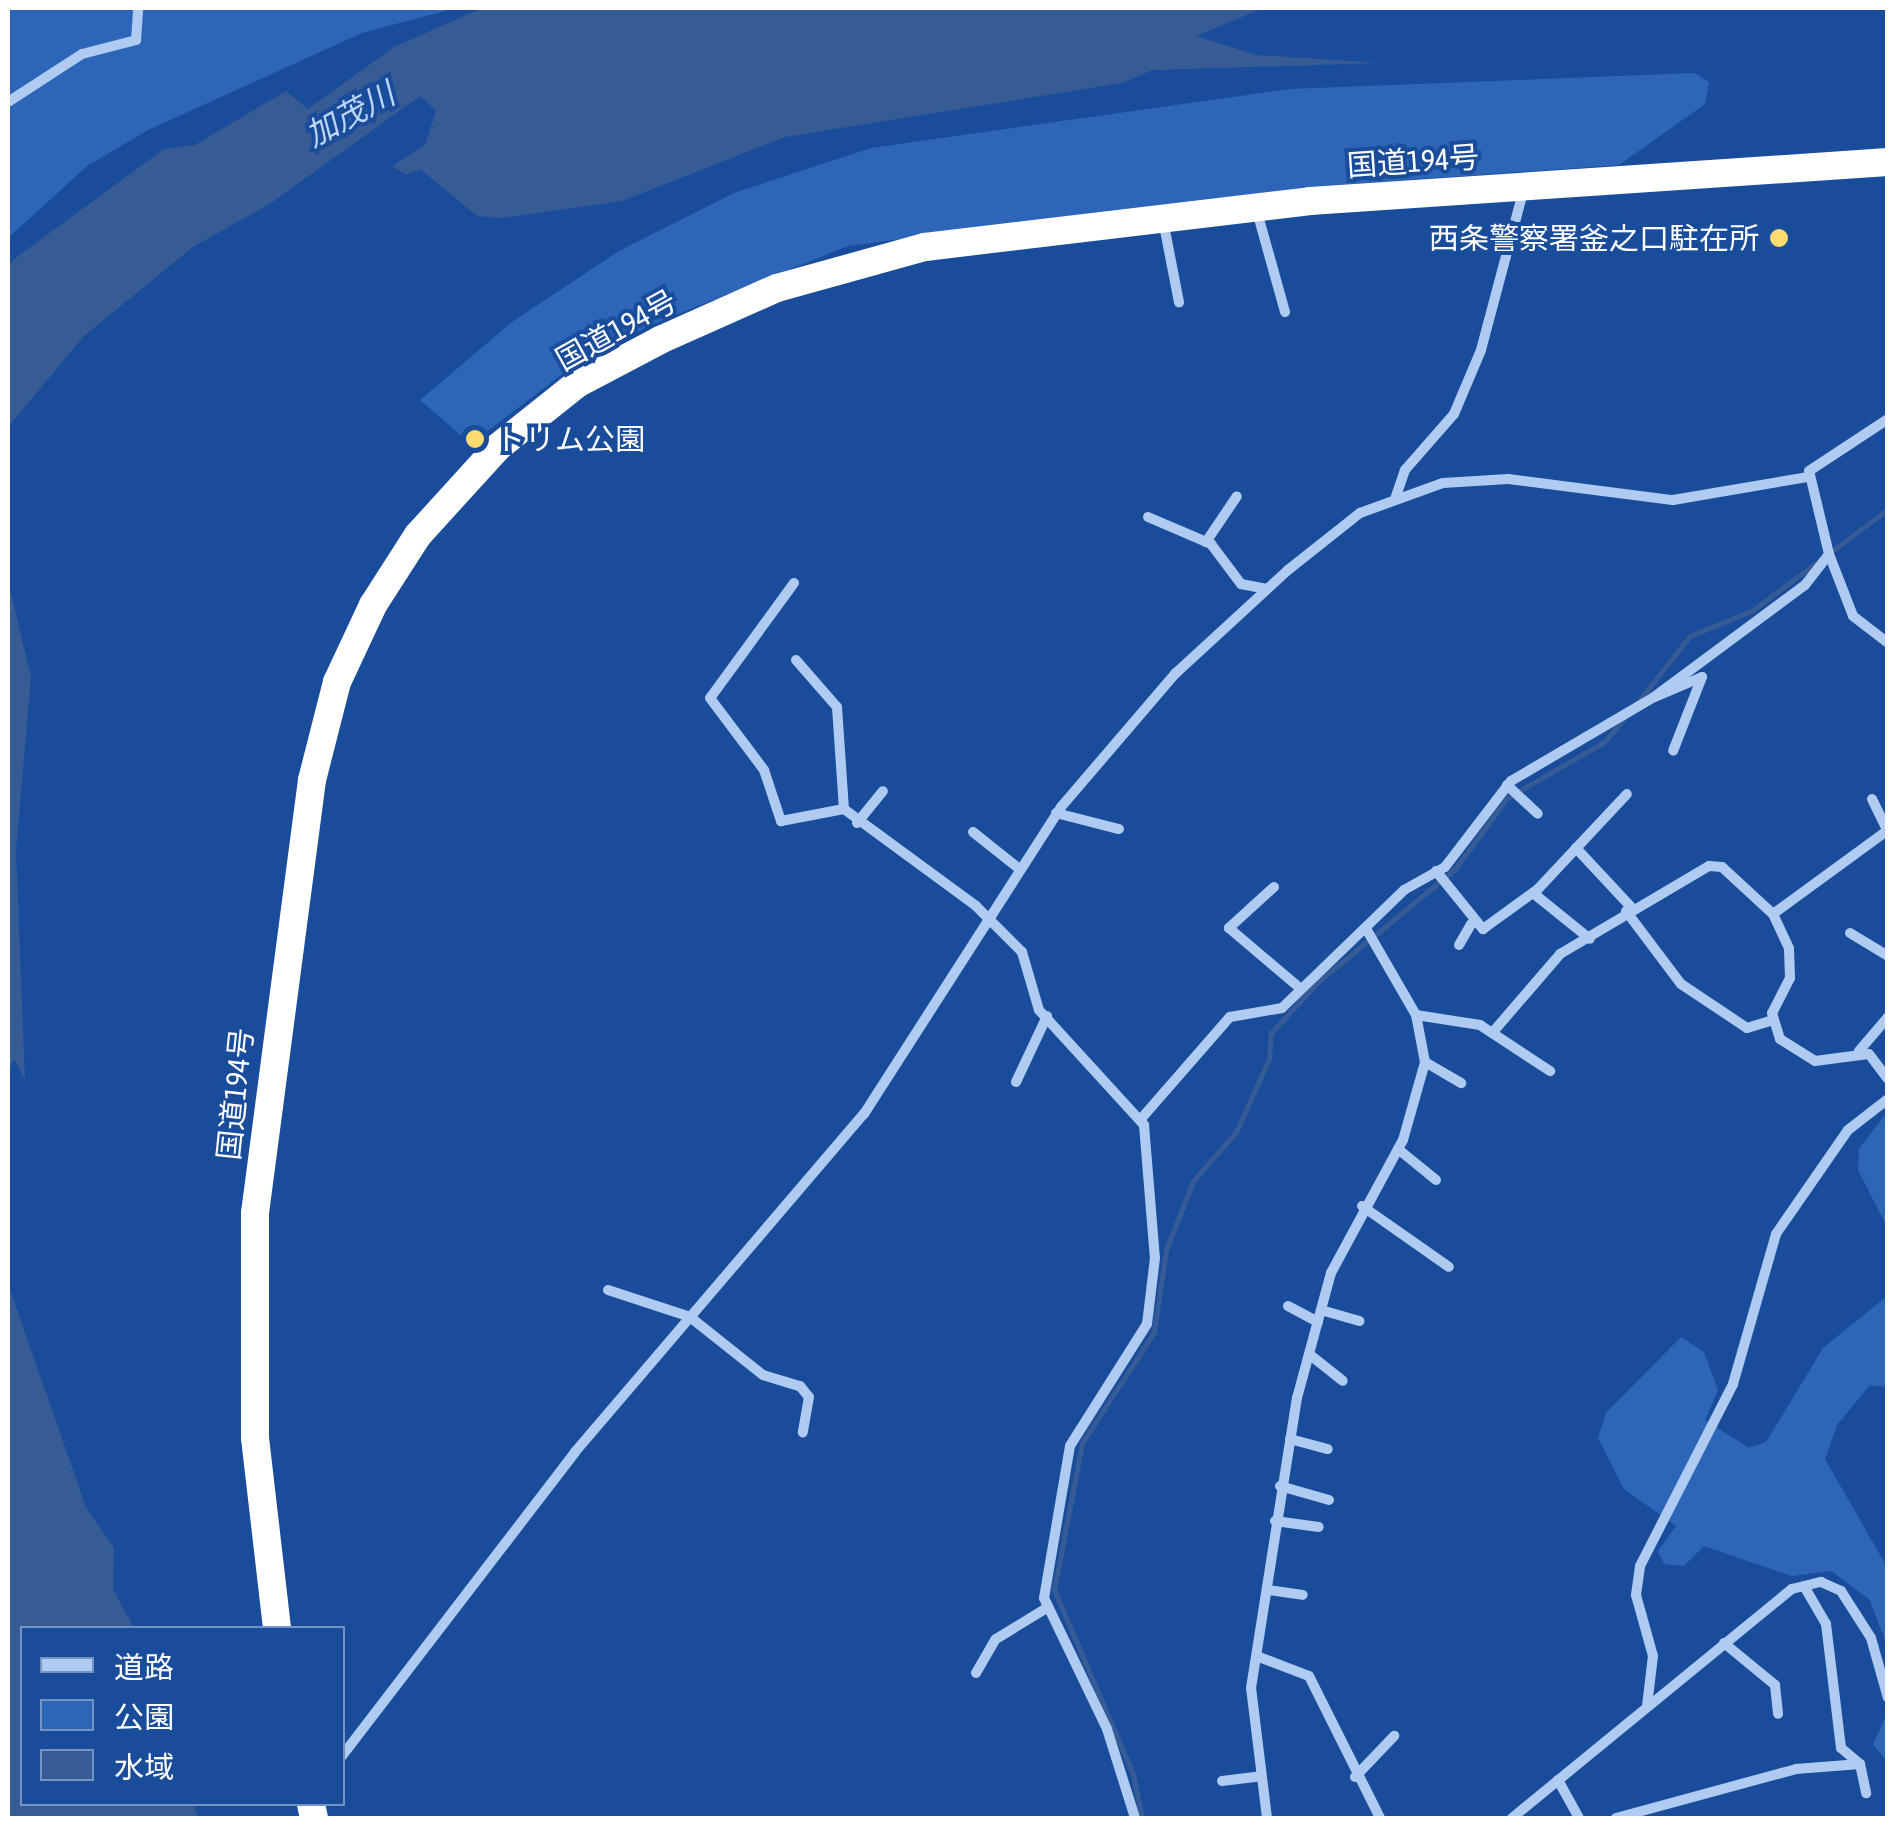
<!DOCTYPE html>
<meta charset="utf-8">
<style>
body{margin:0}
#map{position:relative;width:1895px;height:1826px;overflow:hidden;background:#194d9b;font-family:"Asap Condensed","Noto Sans JP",sans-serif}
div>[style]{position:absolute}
.green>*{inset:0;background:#2d66b8}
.water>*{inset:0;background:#375b94}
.stream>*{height:5px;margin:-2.5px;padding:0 2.5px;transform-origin:2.5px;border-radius:2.5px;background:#375b94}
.street>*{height:10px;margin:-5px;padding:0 5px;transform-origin:5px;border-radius:5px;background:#afcbf1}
.highway>*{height:28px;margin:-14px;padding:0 14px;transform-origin:14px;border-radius:14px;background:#fff}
.dots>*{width:28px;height:28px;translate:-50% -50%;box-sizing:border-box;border:5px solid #194d9b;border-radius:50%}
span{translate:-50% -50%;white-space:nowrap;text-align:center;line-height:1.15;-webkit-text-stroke:8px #194d9b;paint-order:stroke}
.street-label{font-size:30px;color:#fff}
.poi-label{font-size:30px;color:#fff}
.right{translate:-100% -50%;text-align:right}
.left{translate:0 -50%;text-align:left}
.water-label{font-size:32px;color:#bcd5f8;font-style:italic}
.frame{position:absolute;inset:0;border:10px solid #fff;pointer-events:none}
.legend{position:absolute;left:20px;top:1626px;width:325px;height:180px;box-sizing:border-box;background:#194d9b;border:2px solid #7594c3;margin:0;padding:12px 18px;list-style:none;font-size:30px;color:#fff}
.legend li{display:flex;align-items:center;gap:20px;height:50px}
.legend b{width:50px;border:2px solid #7594c3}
</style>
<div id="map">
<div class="green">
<i style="clip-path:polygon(8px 8px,456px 8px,362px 33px,148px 130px,87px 166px,8px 238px)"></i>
<i style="clip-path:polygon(1694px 73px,1709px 82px,1705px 104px,1619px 165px,1307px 187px,848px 246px,651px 325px,565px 372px,485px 433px,463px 437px,420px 400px,512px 322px,619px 251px,734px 193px,871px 148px,1290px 89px)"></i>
<i style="clip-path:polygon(1887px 1112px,1888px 1112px,1887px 1227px,1858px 1170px,1859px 1149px)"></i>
<i style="clip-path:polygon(1887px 1296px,1887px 1387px,1870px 1385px,1837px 1425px,1825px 1459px,1887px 1567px,1887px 1646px,1870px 1600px,1831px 1571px,1792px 1576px,1704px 1546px,1684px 1566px,1664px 1564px,1658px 1551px,1676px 1526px,1624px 1489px,1598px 1438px,1606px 1413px,1681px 1337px,1704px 1352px,1718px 1390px,1705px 1420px,1749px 1448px,1766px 1442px,1823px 1348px)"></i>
<i style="clip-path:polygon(1887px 1714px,1887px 1762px,1873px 1744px)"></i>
</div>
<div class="water">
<i style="clip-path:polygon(482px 8px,1264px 8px,1196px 36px,1257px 55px,1379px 63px,1153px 70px,1122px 83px,785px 137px,622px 201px,502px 218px,477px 216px,420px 169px,406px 175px,392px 166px,425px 145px,436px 111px,420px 96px,271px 203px,193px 247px,84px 336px,8px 427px,8px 266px,18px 256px,164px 149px,195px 145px,286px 91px,308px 109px,394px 47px)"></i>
<i style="clip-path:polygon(8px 581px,31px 677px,16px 851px,25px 1080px,14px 1059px,8px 1074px)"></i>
<i style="clip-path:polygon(8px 1284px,86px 1507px,114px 1548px,113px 1589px,134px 1628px,22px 1628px,22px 1804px,193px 1804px,199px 1818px,8px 1818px)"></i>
</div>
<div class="stream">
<i style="left:1637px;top:703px;width:85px;rotate:-51.7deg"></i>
<i style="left:1690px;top:636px;width:68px;rotate:-22.4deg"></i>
<i style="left:1753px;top:610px;width:169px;rotate:-36.8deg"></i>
<i style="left:1142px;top:1818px;width:45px;rotate:-101.6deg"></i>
<i style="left:1133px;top:1774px;width:200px;rotate:-113.2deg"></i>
<i style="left:1054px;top:1590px;width:150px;rotate:-79.2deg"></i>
<i style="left:1082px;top:1443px;width:132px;rotate:-57deg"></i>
<i style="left:1154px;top:1332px;width:83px;rotate:-81.7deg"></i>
<i style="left:1166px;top:1250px;width:74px;rotate:-68.6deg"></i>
<i style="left:1193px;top:1181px;width:65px;rotate:-48.7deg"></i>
<i style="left:1236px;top:1132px;width:80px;rotate:-65.7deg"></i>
<i style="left:1269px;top:1059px;width:26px;rotate:-86deg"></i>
<i style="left:1271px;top:1033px;width:69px;rotate:-47.3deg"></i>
<i style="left:1318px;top:982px;width:178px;rotate:-39.5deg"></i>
<i style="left:1455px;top:869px;width:88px;rotate:-53.8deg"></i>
<i style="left:1507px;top:798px;width:112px;rotate:-30deg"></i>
<i style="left:1604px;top:742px;width:30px;rotate:-49deg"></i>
</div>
<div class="street">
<i style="left:8px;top:102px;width:88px;rotate:-33deg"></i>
<i style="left:82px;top:54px;width:56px;rotate:-14.5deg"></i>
<i style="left:136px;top:40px;width:32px;rotate:-86deg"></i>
<i style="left:1256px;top:208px;width:108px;rotate:74.4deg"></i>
<i style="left:1163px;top:220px;width:84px;rotate:79deg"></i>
<i style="left:1395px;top:499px;width:31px;rotate:-71deg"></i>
<i style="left:1405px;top:470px;width:74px;rotate:-48.8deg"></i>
<i style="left:1454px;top:414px;width:69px;rotate:-67.1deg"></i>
<i style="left:1481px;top:350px;width:168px;rotate:-75.1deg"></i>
<i style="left:1148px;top:517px;width:69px;rotate:23.2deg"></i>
<i style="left:1211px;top:544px;width:50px;rotate:53.1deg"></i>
<i style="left:1241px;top:584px;width:25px;rotate:11deg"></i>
<i style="left:1206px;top:542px;width:55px;rotate:-56deg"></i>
<i style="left:1829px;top:554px;width:66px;rotate:68.8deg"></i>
<i style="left:1853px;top:616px;width:44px;rotate:37.6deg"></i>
<i style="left:794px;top:583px;width:142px;rotate:126.1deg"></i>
<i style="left:710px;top:698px;width:90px;rotate:53.1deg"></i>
<i style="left:764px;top:770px;width:54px;rotate:71.6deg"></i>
<i style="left:781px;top:821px;width:64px;rotate:-10.8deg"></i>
<i style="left:844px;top:809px;width:164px;rotate:36.3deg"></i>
<i style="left:976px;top:906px;width:65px;rotate:45deg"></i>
<i style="left:1022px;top:952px;width:60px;rotate:73.7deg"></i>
<i style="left:1039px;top:1010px;width:156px;rotate:47.6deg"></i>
<i style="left:1144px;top:1125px;width:133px;rotate:85.3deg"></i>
<i style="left:1155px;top:1258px;width:66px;rotate:96.9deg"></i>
<i style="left:1147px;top:1324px;width:144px;rotate:122.3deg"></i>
<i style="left:1070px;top:1446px;width:154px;rotate:99.7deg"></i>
<i style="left:1044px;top:1598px;width:145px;rotate:64.3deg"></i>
<i style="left:1107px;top:1729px;width:93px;rotate:72.5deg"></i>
<i style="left:796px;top:660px;width:62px;rotate:48.9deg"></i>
<i style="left:837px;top:707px;width:102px;rotate:86.1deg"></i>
<i style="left:1655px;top:697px;width:51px;rotate:-23.1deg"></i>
<i style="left:1702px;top:677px;width:79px;rotate:111.4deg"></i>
<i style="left:1507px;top:785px;width:42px;rotate:43.1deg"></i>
<i style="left:1872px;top:799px;width:34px;rotate:64deg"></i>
<i style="left:1056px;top:813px;width:65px;rotate:14.3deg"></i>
<i style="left:857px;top:823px;width:41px;rotate:-50.9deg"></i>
<i style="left:973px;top:832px;width:56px;rotate:38.5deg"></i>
<i style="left:1576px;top:848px;width:82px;rotate:47deg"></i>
<i style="left:1436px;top:871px;width:75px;rotate:51deg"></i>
<i style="left:1483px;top:929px;width:68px;rotate:-36deg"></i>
<i style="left:1538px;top:889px;width:130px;rotate:-46.9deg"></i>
<i style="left:1274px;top:887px;width:61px;rotate:137.7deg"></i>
<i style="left:1229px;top:928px;width:94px;rotate:40.3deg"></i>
<i style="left:1533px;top:893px;width:73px;rotate:38.9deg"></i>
<i style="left:1626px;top:911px;width:91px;rotate:53deg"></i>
<i style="left:1681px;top:984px;width:79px;rotate:33.7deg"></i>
<i style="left:1747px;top:1028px;width:27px;rotate:-17deg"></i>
<i style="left:1773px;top:914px;width:142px;rotate:-36.1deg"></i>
<i style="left:1850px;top:933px;width:44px;rotate:31.2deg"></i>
<i style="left:1459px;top:945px;width:24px;rotate:-60deg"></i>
<i style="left:1416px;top:1015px;width:65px;rotate:8.9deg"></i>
<i style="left:1480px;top:1025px;width:84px;rotate:33.3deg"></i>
<i style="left:1493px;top:1032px;width:103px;rotate:-49.3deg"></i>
<i style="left:1560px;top:954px;width:173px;rotate:-30.6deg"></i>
<i style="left:1709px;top:866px;width:13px;rotate:4deg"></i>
<i style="left:1722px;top:867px;width:69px;rotate:42.7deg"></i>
<i style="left:1773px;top:914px;width:38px;rotate:65deg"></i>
<i style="left:1789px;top:949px;width:29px;rotate:88deg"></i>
<i style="left:1790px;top:978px;width:39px;rotate:117deg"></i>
<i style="left:1772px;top:1013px;width:27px;rotate:73deg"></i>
<i style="left:1780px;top:1039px;width:41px;rotate:32.2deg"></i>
<i style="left:1815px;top:1061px;width:54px;rotate:-7.4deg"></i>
<i style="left:1869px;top:1054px;width:31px;rotate:53deg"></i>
<i style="left:1859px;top:1051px;width:45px;rotate:-49.5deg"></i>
<i style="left:1425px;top:1062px;width:42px;rotate:30.3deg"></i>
<i style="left:1016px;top:1082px;width:73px;rotate:-64.8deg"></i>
<i style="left:1140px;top:1120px;width:137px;rotate:-48.9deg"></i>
<i style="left:1230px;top:1017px;width:53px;rotate:-9.8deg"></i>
<i style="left:1282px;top:1008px;width:170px;rotate:-44deg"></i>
<i style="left:1404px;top:890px;width:47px;rotate:-29.3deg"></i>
<i style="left:1445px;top:867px;width:108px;rotate:-52.5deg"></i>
<i style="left:1511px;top:781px;width:166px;rotate:-30.4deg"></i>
<i style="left:1654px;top:697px;width:188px;rotate:-36.6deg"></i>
<i style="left:1805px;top:585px;width:39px;rotate:-52deg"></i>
<i style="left:1829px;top:554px;width:85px;rotate:-103.5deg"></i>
<i style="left:1809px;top:471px;width:95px;rotate:-33.4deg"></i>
<i style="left:1398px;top:1149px;width:49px;rotate:39.2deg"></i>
<i style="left:1362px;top:1206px;width:106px;rotate:35deg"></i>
<i style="left:608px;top:1290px;width:86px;rotate:18.2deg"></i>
<i style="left:690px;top:1317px;width:93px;rotate:38.5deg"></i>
<i style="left:763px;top:1375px;width:39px;rotate:17deg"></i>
<i style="left:800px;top:1386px;width:14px;rotate:51deg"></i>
<i style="left:809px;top:1397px;width:36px;rotate:100deg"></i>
<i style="left:1288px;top:1306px;width:34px;rotate:28deg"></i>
<i style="left:1321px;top:1310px;width:40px;rotate:16deg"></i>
<i style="left:1309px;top:1354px;width:43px;rotate:38.5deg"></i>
<i style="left:1290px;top:1439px;width:39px;rotate:15deg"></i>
<i style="left:1280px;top:1486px;width:51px;rotate:15.9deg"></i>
<i style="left:1275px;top:1521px;width:44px;rotate:7.8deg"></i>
<i style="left:1804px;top:1586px;width:44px;rotate:59.9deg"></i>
<i style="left:1826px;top:1624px;width:125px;rotate:83.1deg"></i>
<i style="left:1841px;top:1748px;width:25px;rotate:40deg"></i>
<i style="left:1860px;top:1764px;width:30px;rotate:78deg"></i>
<i style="left:1268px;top:1590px;width:35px;rotate:8deg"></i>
<i style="left:1724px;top:1643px;width:66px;rotate:39.5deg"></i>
<i style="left:1775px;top:1685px;width:29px;rotate:84deg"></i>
<i style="left:1259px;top:1657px;width:53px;rotate:20.8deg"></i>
<i style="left:1309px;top:1676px;width:159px;rotate:63.4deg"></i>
<i style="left:976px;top:1673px;width:39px;rotate:-60deg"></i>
<i style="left:996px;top:1639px;width:57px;rotate:-31.5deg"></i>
<i style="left:1647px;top:1706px;width:50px;rotate:-83.2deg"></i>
<i style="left:1653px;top:1656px;width:63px;rotate:-105.6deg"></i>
<i style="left:1636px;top:1595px;width:29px;rotate:-82deg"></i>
<i style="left:1640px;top:1566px;width:204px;rotate:-62.9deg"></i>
<i style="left:1733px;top:1384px;width:156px;rotate:-74deg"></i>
<i style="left:1776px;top:1234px;width:126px;rotate:-55.3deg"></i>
<i style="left:1848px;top:1130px;width:51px;rotate:-37.8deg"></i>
<i style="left:342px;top:1756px;width:383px;rotate:-52.5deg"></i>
<i style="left:575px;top:1452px;width:445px;rotate:-49.5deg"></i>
<i style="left:864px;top:1114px;width:365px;rotate:-57.3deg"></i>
<i style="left:1061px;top:807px;width:177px;rotate:-49.4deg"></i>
<i style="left:1176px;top:673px;width:152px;rotate:-42.6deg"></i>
<i style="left:1288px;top:570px;width:92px;rotate:-38.4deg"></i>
<i style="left:1360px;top:513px;width:88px;rotate:-19.9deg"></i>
<i style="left:1443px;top:483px;width:65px;rotate:-3.5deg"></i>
<i style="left:1508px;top:479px;width:166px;rotate:7.3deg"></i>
<i style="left:1673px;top:500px;width:136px;rotate:-9.7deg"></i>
<i style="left:1355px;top:1777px;width:57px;rotate:-46.4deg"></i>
<i style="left:1558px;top:1780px;width:43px;rotate:61.1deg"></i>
<i style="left:1222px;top:1781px;width:35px;rotate:-7deg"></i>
<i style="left:1267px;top:1818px;width:131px;rotate:-97deg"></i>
<i style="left:1251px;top:1688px;width:294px;rotate:-81deg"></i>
<i style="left:1297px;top:1398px;width:130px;rotate:-74.8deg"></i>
<i style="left:1331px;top:1273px;width:151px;rotate:-61.6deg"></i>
<i style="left:1403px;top:1140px;width:81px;rotate:-74.2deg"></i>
<i style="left:1425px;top:1062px;width:48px;rotate:-100.8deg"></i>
<i style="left:1416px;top:1015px;width:98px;rotate:-120deg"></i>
<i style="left:1512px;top:1818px;width:362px;rotate:-39.3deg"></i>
<i style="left:1792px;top:1589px;width:30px;rotate:-14deg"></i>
<i style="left:1821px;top:1582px;width:22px;rotate:24deg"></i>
<i style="left:1841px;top:1591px;width:56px;rotate:57.4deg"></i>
<i style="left:1871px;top:1638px;width:62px;rotate:74.2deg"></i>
<i style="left:1616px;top:1818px;width:187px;rotate:-15.2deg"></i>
<i style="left:1796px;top:1769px;width:64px;rotate:-4.5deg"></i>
</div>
<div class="highway">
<i style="left:277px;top:1628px;width:192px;rotate:-96.6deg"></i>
<i style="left:255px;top:1437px;width:224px;rotate:-90deg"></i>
<i style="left:255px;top:1213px;width:437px;rotate:-82.5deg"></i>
<i style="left:312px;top:780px;width:101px;rotate:-75.7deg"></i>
<i style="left:337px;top:682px;width:85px;rotate:-64.9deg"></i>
<i style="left:373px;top:605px;width:83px;rotate:-57.3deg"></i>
<i style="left:418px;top:535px;width:119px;rotate:-47.7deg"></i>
<i style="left:498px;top:447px;width:101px;rotate:-38.6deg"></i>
<i style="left:577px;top:384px;width:94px;rotate:-27.9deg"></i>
<i style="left:660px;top:340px;width:128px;rotate:-24deg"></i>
<i style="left:777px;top:288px;width:154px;rotate:-15.5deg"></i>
<i style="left:925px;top:247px;width:388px;rotate:-6.8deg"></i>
<i style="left:1310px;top:201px;width:579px;rotate:-3.86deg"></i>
<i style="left:311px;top:1804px;width:14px;rotate:78deg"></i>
</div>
<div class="dots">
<i style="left:1779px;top:238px;background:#ffdb70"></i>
<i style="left:475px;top:439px;background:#ffdb70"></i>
</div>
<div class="street-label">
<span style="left:1413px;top:161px;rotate:-4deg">国道194号</span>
<span style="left:616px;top:330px;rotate:-29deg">国道194号</span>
<span style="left:235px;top:1094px;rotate:-84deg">国道194号</span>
</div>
<div class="poi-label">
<span class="right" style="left:1759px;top:238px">西条警察署釜之口駐在所</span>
<span class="left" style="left:495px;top:439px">トリム公園</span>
</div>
<div class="water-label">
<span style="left:350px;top:115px;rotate:-29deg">加茂川</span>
</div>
<div class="frame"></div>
<ul class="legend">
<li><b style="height:12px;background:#afcbf1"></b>道路</li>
<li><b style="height:28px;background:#2d66b8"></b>公園</li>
<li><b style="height:28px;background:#375b94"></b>水域</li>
</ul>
</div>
